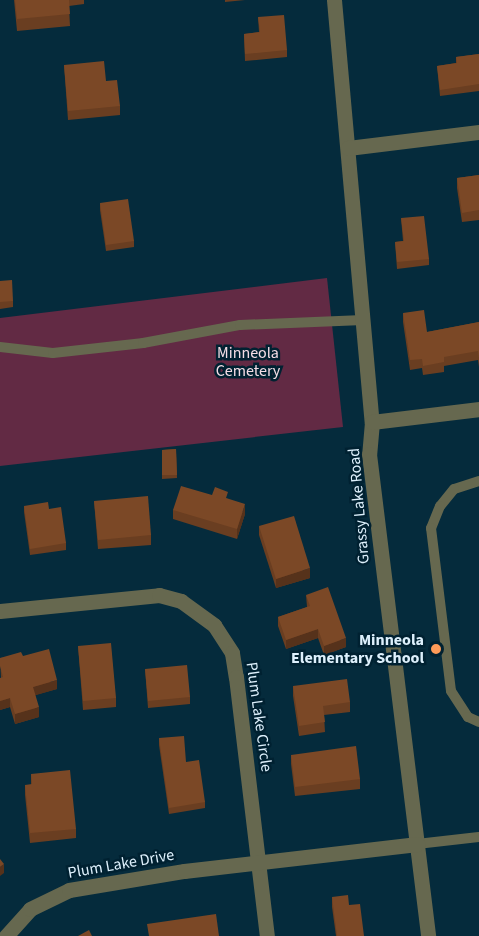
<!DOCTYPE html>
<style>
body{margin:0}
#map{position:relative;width:479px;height:936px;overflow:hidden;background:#052b3c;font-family:"Source Sans 3",sans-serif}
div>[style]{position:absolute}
.green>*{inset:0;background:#622a44}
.service>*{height:10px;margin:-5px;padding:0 5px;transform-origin:5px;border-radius:5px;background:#66684f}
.minor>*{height:15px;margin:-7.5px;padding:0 7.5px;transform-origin:7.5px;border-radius:7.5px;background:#66684f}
.wall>*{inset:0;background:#6a3e21}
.shaded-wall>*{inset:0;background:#56321b}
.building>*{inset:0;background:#7b4826}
.dots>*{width:16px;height:16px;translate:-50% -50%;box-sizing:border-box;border:3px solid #002131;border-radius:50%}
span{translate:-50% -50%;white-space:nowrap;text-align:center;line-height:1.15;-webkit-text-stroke:5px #002131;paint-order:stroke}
.park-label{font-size:16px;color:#f4dde6}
.street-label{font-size:16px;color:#ddf0fc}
.poi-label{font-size:16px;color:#ddf0fc;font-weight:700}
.right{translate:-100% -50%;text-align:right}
</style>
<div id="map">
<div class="green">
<i style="clip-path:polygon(327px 278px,343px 427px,0 466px,0 318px)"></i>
</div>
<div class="service">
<i style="left:0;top:347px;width:53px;rotate:6.5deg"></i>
<i style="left:53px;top:353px;width:91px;rotate:-6.3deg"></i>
<i style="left:143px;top:343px;width:99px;rotate:-10.5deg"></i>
<i style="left:240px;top:325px;width:123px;rotate:-2.3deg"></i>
<i style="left:479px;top:481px;width:26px;rotate:162deg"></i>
<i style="left:454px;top:489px;width:22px;rotate:129deg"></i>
<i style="left:440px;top:506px;width:24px;rotate:112deg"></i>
<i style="left:431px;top:528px;width:164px;rotate:83deg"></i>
<i style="left:451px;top:691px;width:31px;rotate:57deg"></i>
<i style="left:468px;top:717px;width:12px;rotate:24deg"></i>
<i style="left:417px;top:844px;width:62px;rotate:-6.4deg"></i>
</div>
<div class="minor">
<i style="left:334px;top:0;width:424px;rotate:84.9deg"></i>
<i style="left:372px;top:422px;width:32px;rotate:95deg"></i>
<i style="left:369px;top:454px;width:486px;rotate:83deg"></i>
<i style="left:348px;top:148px;width:132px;rotate:-7deg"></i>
<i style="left:372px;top:422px;width:108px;rotate:-6.9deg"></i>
<i style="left:0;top:611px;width:160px;rotate:-5.7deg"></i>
<i style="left:159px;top:595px;width:23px;rotate:15deg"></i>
<i style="left:181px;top:601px;width:41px;rotate:36deg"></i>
<i style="left:214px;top:625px;width:33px;rotate:57deg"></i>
<i style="left:232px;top:653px;width:24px;rotate:81deg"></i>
<i style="left:236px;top:677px;width:261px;rotate:83.2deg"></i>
<i style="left:6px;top:936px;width:36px;rotate:-48deg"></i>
<i style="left:30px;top:909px;width:43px;rotate:-26deg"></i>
<i style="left:69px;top:890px;width:117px;rotate:-9.4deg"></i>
<i style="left:184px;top:871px;width:235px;rotate:-6.6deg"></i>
</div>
<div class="wall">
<i style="clip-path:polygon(14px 0,84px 0,84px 4px,69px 6px,70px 26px,17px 31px)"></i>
<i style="clip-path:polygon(225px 0,245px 0,225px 2px)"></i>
<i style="clip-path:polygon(258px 17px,287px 50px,287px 57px,245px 61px,244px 34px,259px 32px)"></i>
<i style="clip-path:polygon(479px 54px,479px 91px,440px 96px,437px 66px,456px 63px,456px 57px)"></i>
<i style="clip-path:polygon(64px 65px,106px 81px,120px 106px,120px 115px,68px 120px)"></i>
<i style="clip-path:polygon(479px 175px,479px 220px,462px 222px,457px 188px,457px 178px)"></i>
<i style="clip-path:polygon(100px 203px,134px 241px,134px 247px,106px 251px,100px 210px)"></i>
<i style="clip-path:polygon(401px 218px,429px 259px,429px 265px,397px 269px,395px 242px,403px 241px)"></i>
<i style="clip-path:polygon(0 281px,13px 301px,13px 307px,0 309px)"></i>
<i style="clip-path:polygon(403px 313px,427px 332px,479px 322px,479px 367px,478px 360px,444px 366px,444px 372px,423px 375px,422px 368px,410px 370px,403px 322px)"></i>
<i style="clip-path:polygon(176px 449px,177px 478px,162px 479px,162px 450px)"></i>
<i style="clip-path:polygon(212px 495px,228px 499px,245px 514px,237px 539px,173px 519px,173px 510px)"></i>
<i style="clip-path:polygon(94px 501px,151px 535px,151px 545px,98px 549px)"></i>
<i style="clip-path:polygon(24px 506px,49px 509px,66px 543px,66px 550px,30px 555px,24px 512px)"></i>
<i style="clip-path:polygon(259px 526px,310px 578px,276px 588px,259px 535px)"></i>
<i style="clip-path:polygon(306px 595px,346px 647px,324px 655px,318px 638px,286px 649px,278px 626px,278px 617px,307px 607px)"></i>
<i style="clip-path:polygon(78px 646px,116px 698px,116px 707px,83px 710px)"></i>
<i style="clip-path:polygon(23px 656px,57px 689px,35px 695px,39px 717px,15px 724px,10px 707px,0 710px,0 678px,1px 678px,0 658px)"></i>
<i style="clip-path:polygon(145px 669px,190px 697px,190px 704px,148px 708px)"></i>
<i style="clip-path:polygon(293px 686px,350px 702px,350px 712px,324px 715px,325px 732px,299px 736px,293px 696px)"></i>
<i style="clip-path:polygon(159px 738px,186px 762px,205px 802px,205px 808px,169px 814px,159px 745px)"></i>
<i style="clip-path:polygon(291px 755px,360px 779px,360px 789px,295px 796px,291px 764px)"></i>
<i style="clip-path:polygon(31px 774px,76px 829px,76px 838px,30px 843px,25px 795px,25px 785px,31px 785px)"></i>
<i style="clip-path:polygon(332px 897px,349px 905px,364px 936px,336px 936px,332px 907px)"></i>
</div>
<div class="shaded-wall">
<i style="clip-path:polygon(245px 504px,245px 514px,237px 539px,237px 529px)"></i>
<i style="clip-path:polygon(310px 568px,310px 578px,276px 588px,276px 579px)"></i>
<i style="clip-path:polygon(318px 629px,318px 638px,286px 649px,286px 640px)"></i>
<i style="clip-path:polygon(346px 638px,346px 647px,324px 655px,324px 646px)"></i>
<i style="clip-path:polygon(57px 680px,57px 689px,33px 696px,33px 687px)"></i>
<i style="clip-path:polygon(10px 698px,10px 707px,0 710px,0 701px)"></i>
<i style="clip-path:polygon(39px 707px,39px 717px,15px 724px,15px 714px)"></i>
<i style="clip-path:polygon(4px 864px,4px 873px,0 876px,0 867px)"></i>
</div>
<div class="building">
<i style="clip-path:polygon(15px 0,69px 0,70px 14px,17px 19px)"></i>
<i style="clip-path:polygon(284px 15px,287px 50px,245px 54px,244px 34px,260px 32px,258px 17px)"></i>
<i style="clip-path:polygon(479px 54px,479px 84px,440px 90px,437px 66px,457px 63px,456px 57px)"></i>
<i style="clip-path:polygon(104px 61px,106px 81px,117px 80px,120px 106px,68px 111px,64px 65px)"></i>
<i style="clip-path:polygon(479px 175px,479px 210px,462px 213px,457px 178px)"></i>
<i style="clip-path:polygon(128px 199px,134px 241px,106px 245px,100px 203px)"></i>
<i style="clip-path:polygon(424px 216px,429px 259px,397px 262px,395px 242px,404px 241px,401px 218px)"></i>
<i style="clip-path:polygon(12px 280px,13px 301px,0 302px,0 281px)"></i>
<i style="clip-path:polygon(424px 310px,427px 332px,479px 322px,479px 358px,478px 351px,444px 357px,444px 362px,423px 366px,422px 359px,410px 360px,403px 313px)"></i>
<i style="clip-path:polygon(176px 449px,177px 475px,162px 475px,162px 450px)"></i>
<i style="clip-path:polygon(181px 486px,212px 495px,215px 487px,228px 492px,226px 498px,245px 504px,237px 529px,173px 510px)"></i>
<i style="clip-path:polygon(148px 496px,151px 535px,98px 540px,94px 501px)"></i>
<i style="clip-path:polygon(48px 502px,49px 509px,61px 507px,66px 543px,30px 549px,24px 506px)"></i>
<i style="clip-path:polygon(294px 516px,310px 568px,276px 579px,259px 526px)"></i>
<i style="clip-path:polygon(328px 587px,346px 638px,324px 646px,318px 629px,286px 640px,278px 617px,310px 606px,306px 595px)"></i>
<i style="clip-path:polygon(111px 643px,116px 698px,83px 701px,78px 646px)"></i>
<i style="clip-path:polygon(49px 649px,57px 680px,33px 687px,39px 707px,15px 714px,10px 698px,0 701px,0 678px,3px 677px,0 666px,0 658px,21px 652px,23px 656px)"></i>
<i style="clip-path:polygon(187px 665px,190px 697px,148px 701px,145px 669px)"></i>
<i style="clip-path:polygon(347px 679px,350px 702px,323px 706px,325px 722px,299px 726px,293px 686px)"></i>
<i style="clip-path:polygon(184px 736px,186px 762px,199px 760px,205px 802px,169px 808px,159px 738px)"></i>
<i style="clip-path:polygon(356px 746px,360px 779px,295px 787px,291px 755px)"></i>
<i style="clip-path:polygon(70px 770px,76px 829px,30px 833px,25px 785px,32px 784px,31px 774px)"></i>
<i style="clip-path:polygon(0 859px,4px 864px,0 867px)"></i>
<i style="clip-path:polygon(348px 895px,349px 905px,360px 904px,364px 936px,337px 936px,332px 897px)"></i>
<i style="clip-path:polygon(216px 914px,219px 936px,149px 936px,147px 924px)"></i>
<i style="clip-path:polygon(89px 930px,92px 936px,78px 936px)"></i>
</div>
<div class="dots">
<i style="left:436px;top:649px;background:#fe9b59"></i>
</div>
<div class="park-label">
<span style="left:248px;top:362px">Minneola<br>Cemetery</span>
</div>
<div class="street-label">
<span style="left:359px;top:506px;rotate:-95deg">Grassy Lake Road</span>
<span style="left:259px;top:717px;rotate:82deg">Plum Lake Circle</span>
<span style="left:121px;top:864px;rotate:-10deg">Plum Lake Drive</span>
</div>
<div class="poi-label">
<span class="right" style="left:424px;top:649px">Minneola<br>Elementary School</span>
</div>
</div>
